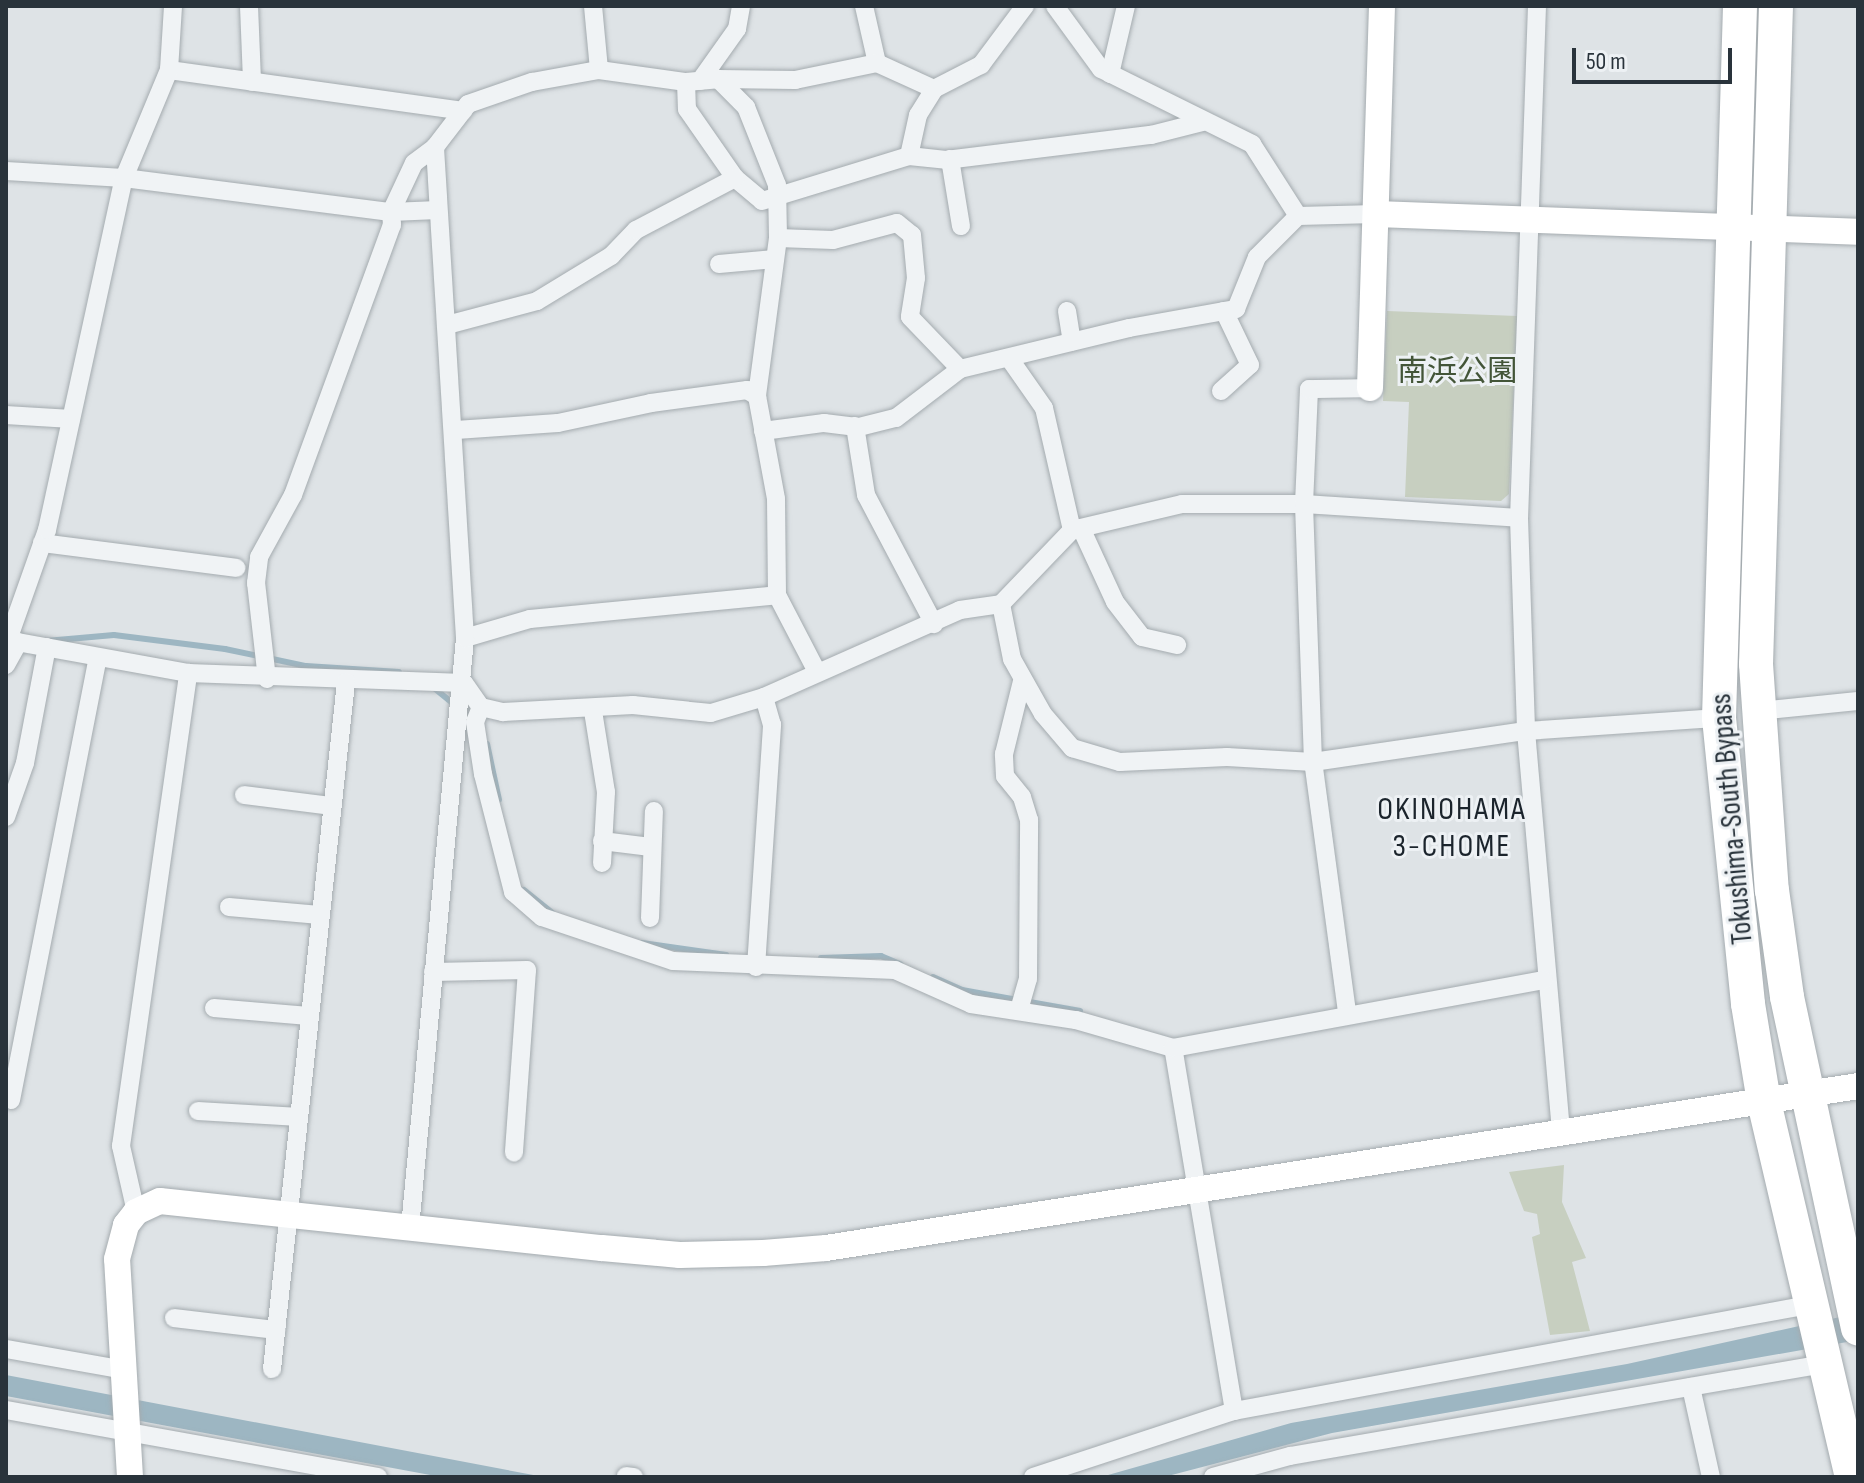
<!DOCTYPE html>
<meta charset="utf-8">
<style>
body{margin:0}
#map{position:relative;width:1864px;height:1483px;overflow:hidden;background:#dee3e6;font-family:"Sofia Sans Condensed","Noto Sans JP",sans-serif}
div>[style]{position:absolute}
.green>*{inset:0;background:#c7cfc0}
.water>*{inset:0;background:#9db6c2}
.stream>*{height:6px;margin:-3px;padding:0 3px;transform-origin:3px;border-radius:3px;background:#9db6c2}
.roads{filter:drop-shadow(0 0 2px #a4abaf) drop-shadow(0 0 2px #a4abaf)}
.street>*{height:18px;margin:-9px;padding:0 9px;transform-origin:9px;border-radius:9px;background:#f0f3f5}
.secondary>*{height:26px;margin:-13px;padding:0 13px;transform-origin:13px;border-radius:13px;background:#fff}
.highway>*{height:34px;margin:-17px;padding:0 17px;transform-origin:17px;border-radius:17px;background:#fff}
span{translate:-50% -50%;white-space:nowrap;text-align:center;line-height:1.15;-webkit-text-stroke:6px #edf1f4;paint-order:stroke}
.park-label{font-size:30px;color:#435538}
.street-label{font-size:30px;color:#29333b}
.neighbourhood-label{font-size:32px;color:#1b242c;letter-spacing:2px}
.frame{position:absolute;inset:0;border:8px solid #29333b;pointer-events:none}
.scale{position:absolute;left:1572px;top:48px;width:160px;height:36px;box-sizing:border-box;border:4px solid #29333b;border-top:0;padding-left:10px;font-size:24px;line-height:28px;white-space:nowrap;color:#29333b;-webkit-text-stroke:6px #edf1f4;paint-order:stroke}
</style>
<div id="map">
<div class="green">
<i style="clip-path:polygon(1387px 311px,1517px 316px,1509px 494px,1501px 501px,1405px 497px,1409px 402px,1383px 401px)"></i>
<i style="clip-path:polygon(1564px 1165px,1562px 1202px,1586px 1258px,1572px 1262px,1590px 1331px,1550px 1335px,1532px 1237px,1540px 1234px,1537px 1214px,1524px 1211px,1509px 1172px)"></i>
</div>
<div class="water">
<i style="clip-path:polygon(1858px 1313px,1858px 1340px,1332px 1433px,1164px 1477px,1101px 1477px,1291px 1423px,1627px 1364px)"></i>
<i style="clip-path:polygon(6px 1375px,544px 1477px,441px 1477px,6px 1396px)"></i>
</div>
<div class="stream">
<i style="left:46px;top:641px;width:68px;rotate:-5deg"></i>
<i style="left:114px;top:635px;width:112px;rotate:7.2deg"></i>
<i style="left:225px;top:649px;width:83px;rotate:11.9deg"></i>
<i style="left:306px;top:666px;width:93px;rotate:3.7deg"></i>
<i style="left:434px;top:688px;width:26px;rotate:39deg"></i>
<i style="left:487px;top:744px;width:57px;rotate:77.9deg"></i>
<i style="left:524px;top:890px;width:36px;rotate:39deg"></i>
<i style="left:642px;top:943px;width:85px;rotate:8.1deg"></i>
<i style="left:821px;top:958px;width:60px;rotate:-1.9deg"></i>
<i style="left:881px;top:956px;width:21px;rotate:23deg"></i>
<i style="left:933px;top:977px;width:32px;rotate:24deg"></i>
<i style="left:962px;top:990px;width:120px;rotate:10.1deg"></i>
</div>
<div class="roads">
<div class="street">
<i style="left:249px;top:6px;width:76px;rotate:87.7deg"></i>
<i style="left:593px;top:6px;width:64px;rotate:84.6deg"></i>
<i style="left:864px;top:6px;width:58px;rotate:77.2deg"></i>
<i style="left:1055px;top:6px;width:78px;rotate:53.9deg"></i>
<i style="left:1101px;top:69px;width:169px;rotate:26.4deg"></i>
<i style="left:1252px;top:144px;width:85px;rotate:57.4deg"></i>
<i style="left:1298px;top:216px;width:78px;rotate:-1.5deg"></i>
<i style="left:1537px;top:6px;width:512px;rotate:92.01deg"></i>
<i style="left:1519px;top:518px;width:213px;rotate:88.1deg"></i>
<i style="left:1526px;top:731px;width:404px;rotate:85deg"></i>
<i style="left:169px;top:70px;width:297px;rotate:7.9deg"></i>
<i style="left:1110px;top:74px;width:70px;rotate:-76.8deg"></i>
<i style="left:718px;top:79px;width:77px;rotate:0.7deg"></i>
<i style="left:795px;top:80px;width:84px;rotate:-11.7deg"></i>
<i style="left:877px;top:63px;width:63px;rotate:24.5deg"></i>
<i style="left:934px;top:89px;width:53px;rotate:-27.1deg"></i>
<i style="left:981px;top:65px;width:74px;rotate:-53.3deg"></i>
<i style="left:700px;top:81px;width:64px;rotate:-54.6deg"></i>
<i style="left:737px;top:29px;width:23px;rotate:-80deg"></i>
<i style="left:686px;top:82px;width:27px;rotate:88deg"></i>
<i style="left:687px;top:109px;width:84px;rotate:55.2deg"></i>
<i style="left:735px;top:178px;width:35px;rotate:40deg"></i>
<i style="left:762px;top:201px;width:154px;rotate:-17deg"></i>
<i style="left:909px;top:156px;width:37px;rotate:6deg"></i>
<i style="left:946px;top:160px;width:207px;rotate:-7deg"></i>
<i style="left:1151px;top:135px;width:53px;rotate:-14.3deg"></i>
<i style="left:909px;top:156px;width:42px;rotate:-77.6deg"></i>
<i style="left:918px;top:115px;width:31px;rotate:-58deg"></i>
<i style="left:950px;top:159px;width:68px;rotate:80.7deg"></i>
<i style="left:6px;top:171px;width:118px;rotate:3.4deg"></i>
<i style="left:124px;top:178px;width:269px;rotate:7.3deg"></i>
<i style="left:391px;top:212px;width:47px;rotate:-2.4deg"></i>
<i style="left:778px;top:238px;width:55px;rotate:2.1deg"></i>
<i style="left:833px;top:240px;width:66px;rotate:-14.9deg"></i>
<i style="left:897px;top:223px;width:19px;rotate:39deg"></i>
<i style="left:912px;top:235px;width:43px;rotate:84.7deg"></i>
<i style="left:916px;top:278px;width:39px;rotate:99deg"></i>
<i style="left:910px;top:317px;width:72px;rotate:46.1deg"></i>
<i style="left:719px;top:264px;width:56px;rotate:-5.1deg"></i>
<i style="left:1067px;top:311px;width:31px;rotate:81deg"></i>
<i style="left:447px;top:325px;width:93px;rotate:-14.9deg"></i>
<i style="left:537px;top:301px;width:87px;rotate:-31.3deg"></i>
<i style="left:611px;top:256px;width:36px;rotate:-46deg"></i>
<i style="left:636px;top:230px;width:112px;rotate:-27.7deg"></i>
<i style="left:1009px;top:358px;width:61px;rotate:55deg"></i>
<i style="left:1044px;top:408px;width:125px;rotate:77.1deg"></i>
<i style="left:1221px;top:391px;width:39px;rotate:-42deg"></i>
<i style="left:1250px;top:365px;width:60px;rotate:-115.7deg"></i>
<i style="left:6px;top:415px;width:65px;rotate:3.5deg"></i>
<i style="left:855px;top:426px;width:70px;rotate:80.9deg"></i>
<i style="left:866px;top:495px;width:146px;rotate:62.2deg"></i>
<i style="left:456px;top:430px;width:102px;rotate:-3.9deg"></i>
<i style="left:558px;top:423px;width:95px;rotate:-12.1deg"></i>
<i style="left:651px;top:403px;width:97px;rotate:-7.7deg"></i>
<i style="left:747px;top:390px;width:12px;rotate:31deg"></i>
<i style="left:763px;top:431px;width:62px;rotate:-7.5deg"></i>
<i style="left:824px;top:423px;width:35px;rotate:7deg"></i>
<i style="left:859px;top:427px;width:38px;rotate:-14deg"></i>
<i style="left:896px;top:418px;width:81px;rotate:-37.4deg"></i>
<i style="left:960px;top:369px;width:174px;rotate:-13.6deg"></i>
<i style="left:1129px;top:328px;width:109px;rotate:-10.1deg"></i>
<i style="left:1236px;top:309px;width:56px;rotate:-68deg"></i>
<i style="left:1257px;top:257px;width:58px;rotate:-45deg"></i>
<i style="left:1081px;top:528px;width:81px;rotate:65.3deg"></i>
<i style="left:1115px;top:602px;width:44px;rotate:52.4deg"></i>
<i style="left:1142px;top:637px;width:36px;rotate:13deg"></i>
<i style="left:42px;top:543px;width:196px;rotate:7.3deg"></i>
<i style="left:1001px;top:604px;width:103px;rotate:-46.2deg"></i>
<i style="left:1072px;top:530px;width:113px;rotate:-13.3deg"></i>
<i style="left:1182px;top:504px;width:122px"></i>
<i style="left:1304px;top:504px;width:215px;rotate:3.7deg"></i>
<i style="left:465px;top:638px;width:68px;rotate:-16.3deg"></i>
<i style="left:530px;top:619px;width:248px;rotate:-5.5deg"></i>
<i style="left:6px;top:640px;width:185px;rotate:10.3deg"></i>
<i style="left:188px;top:673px;width:276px;rotate:2.1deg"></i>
<i style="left:8px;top:640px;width:117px;rotate:-70.5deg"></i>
<i style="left:47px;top:530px;width:360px;rotate:-77.7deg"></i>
<i style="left:124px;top:178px;width:117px;rotate:-67.4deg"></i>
<i style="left:169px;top:70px;width:64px;rotate:-86.4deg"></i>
<i style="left:6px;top:665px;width:26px;rotate:-61deg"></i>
<i style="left:267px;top:679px;width:97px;rotate:-96.5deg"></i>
<i style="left:256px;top:583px;width:26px;rotate:-83deg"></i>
<i style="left:259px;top:557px;width:71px;rotate:-61.3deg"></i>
<i style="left:293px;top:495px;width:288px;rotate:-69.9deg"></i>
<i style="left:392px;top:225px;width:13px;rotate:-94deg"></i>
<i style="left:391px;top:212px;width:54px;rotate:-64.9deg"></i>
<i style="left:414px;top:163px;width:26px;rotate:-37deg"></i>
<i style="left:435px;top:147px;width:54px;rotate:-52.5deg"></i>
<i style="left:468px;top:104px;width:68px;rotate:-19deg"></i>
<i style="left:532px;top:82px;width:68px;rotate:-10.2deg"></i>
<i style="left:599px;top:70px;width:88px;rotate:7.9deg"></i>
<i style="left:686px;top:82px;width:32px;rotate:-5deg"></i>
<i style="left:718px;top:79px;width:40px;rotate:45deg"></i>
<i style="left:746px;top:107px;width:84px;rotate:68.3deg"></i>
<i style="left:777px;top:185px;width:53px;rotate:88.9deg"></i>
<i style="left:778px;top:238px;width:159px;rotate:97.6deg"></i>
<i style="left:757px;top:396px;width:105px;rotate:79.5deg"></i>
<i style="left:776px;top:499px;width:96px;rotate:89.4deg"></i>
<i style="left:777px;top:595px;width:85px;rotate:62.5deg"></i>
<i style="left:464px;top:683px;width:29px;rotate:55deg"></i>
<i style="left:481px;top:707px;width:23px;rotate:13deg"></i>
<i style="left:503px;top:712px;width:130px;rotate:-3.1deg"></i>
<i style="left:633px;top:705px;width:78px;rotate:5.9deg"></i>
<i style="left:711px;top:713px;width:55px;rotate:-16.8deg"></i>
<i style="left:764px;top:697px;width:214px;rotate:-23.9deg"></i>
<i style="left:960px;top:610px;width:41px;rotate:-8.3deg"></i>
<i style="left:1001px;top:604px;width:56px;rotate:78.7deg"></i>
<i style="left:1012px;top:659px;width:63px;rotate:60.6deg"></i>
<i style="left:1043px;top:714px;width:45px;rotate:49.5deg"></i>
<i style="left:1072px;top:748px;width:50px;rotate:16.3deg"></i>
<i style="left:1120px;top:762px;width:107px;rotate:-2.7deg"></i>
<i style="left:1227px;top:757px;width:86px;rotate:3.3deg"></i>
<i style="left:1313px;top:762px;width:215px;rotate:-8.3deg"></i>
<i style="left:1526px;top:731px;width:193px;rotate:-3.9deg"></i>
<i style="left:481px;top:707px;width:16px;rotate:112deg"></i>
<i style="left:475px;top:722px;width:53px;rotate:81.3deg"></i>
<i style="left:483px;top:774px;width:122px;rotate:75.7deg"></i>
<i style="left:513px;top:892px;width:38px;rotate:41deg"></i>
<i style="left:542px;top:917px;width:138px;rotate:18.6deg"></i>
<i style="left:673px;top:961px;width:222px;rotate:2.3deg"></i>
<i style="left:895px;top:970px;width:83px;rotate:24.1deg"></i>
<i style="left:971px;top:1004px;width:106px;rotate:8.7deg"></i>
<i style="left:1076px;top:1020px;width:101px;rotate:16.1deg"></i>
<i style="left:593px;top:711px;width:82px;rotate:80.9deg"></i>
<i style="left:606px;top:792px;width:71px;rotate:93.2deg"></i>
<i style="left:1759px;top:711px;width:100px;rotate:-5.8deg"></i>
<i style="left:244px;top:795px;width:88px;rotate:7.2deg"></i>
<i style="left:6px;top:817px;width:57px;rotate:-70.6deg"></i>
<i style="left:25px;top:763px;width:118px;rotate:-79.3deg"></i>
<i style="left:602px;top:841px;width:49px;rotate:7deg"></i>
<i style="left:229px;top:907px;width:91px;rotate:5deg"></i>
<i style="left:650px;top:918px;width:107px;rotate:-87.9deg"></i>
<i style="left:756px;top:967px;width:243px;rotate:-86.2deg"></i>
<i style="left:772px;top:725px;width:29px;rotate:-106deg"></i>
<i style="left:433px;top:972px;width:94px;rotate:-1.2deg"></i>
<i style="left:527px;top:970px;width:183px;rotate:94.1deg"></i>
<i style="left:214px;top:1008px;width:95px;rotate:4.8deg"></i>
<i style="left:1019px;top:1010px;width:32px;rotate:-74deg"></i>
<i style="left:1028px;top:979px;width:159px;rotate:-89.6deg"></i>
<i style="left:1029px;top:820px;width:24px;rotate:-107deg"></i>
<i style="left:1022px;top:797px;width:27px;rotate:-129deg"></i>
<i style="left:1005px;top:776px;width:22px;rotate:-93deg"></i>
<i style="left:1004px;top:754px;width:75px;rotate:-76.1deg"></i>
<i style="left:1347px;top:1012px;width:252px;rotate:-97.7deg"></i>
<i style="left:1313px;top:762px;width:258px;rotate:-92deg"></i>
<i style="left:1304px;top:504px;width:115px;rotate:-87.5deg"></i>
<i style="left:1309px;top:389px;width:61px;rotate:-0.9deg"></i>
<i style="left:11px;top:1100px;width:451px;rotate:-78.9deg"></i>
<i style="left:198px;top:1111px;width:101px;rotate:3.4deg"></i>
<i style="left:136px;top:1212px;width:68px;rotate:-102.8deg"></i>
<i style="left:121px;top:1146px;width:478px;rotate:-81.9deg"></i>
<i style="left:410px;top:1228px;width:593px;rotate:-84.67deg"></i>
<i style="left:465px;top:638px;width:492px;rotate:-93.5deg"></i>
<i style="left:174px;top:1318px;width:103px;rotate:6.7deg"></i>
<i style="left:6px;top:1349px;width:121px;rotate:10deg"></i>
<i style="left:272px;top:1369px;width:691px;rotate:-83.85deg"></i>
<i style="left:1691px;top:1387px;width:92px;rotate:77.5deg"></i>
<i style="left:6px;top:1410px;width:378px;rotate:10.2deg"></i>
<i style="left:1234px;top:1411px;width:368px;rotate:-99.5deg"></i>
<i style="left:1173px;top:1048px;width:377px;rotate:-10.4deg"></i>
<i style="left:626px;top:1476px;width:8px;rotate:7deg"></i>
<i style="left:1033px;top:1477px;width:212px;rotate:-18.2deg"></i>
<i style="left:1234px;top:1411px;width:585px;rotate:-10.45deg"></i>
<i style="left:1213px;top:1477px;width:80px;rotate:-15.3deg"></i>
<i style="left:1290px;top:1456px;width:541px;rotate:-9.79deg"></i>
</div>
<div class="secondary">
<i style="left:1376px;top:214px;width:482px;rotate:2.1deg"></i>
<i style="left:1370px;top:388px;width:382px;rotate:-88.2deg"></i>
<i style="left:130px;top:1477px;width:218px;rotate:-93.4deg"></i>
<i style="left:117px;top:1259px;width:35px;rotate:-75deg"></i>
<i style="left:126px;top:1225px;width:16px;rotate:-52deg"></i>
<i style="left:136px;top:1212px;width:26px;rotate:-25deg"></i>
<i style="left:160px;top:1201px;width:444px;rotate:6.1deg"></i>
<i style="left:602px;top:1248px;width:78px;rotate:5.1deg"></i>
<i style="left:680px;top:1255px;width:83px;rotate:-1.4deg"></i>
<i style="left:763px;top:1253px;width:63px;rotate:-4.5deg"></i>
<i style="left:826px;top:1248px;width:1045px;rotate:-8.92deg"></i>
</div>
<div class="highway">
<i style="left:1740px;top:6px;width:712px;rotate:91.69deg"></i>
<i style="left:1719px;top:718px;width:287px;rotate:84.2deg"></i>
<i style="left:1748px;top:1004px;width:99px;rotate:80.7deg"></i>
<i style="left:1764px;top:1102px;width:385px;rotate:76.8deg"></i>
<i style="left:1776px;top:6px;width:658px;rotate:91.74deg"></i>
<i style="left:1756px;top:664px;width:227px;rotate:86deg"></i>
<i style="left:1772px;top:890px;width:108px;rotate:82deg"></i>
<i style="left:1787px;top:997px;width:339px;rotate:77.9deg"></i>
</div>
</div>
<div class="park-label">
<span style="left:1457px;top:372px">南浜公園</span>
</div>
<div class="street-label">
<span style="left:1732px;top:819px;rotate:-95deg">Tokushima-South Bypass</span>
</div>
<div class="neighbourhood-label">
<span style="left:1452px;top:829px">OKINOHAMA<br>3-CHOME</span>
</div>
<div class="frame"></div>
<div class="scale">50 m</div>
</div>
